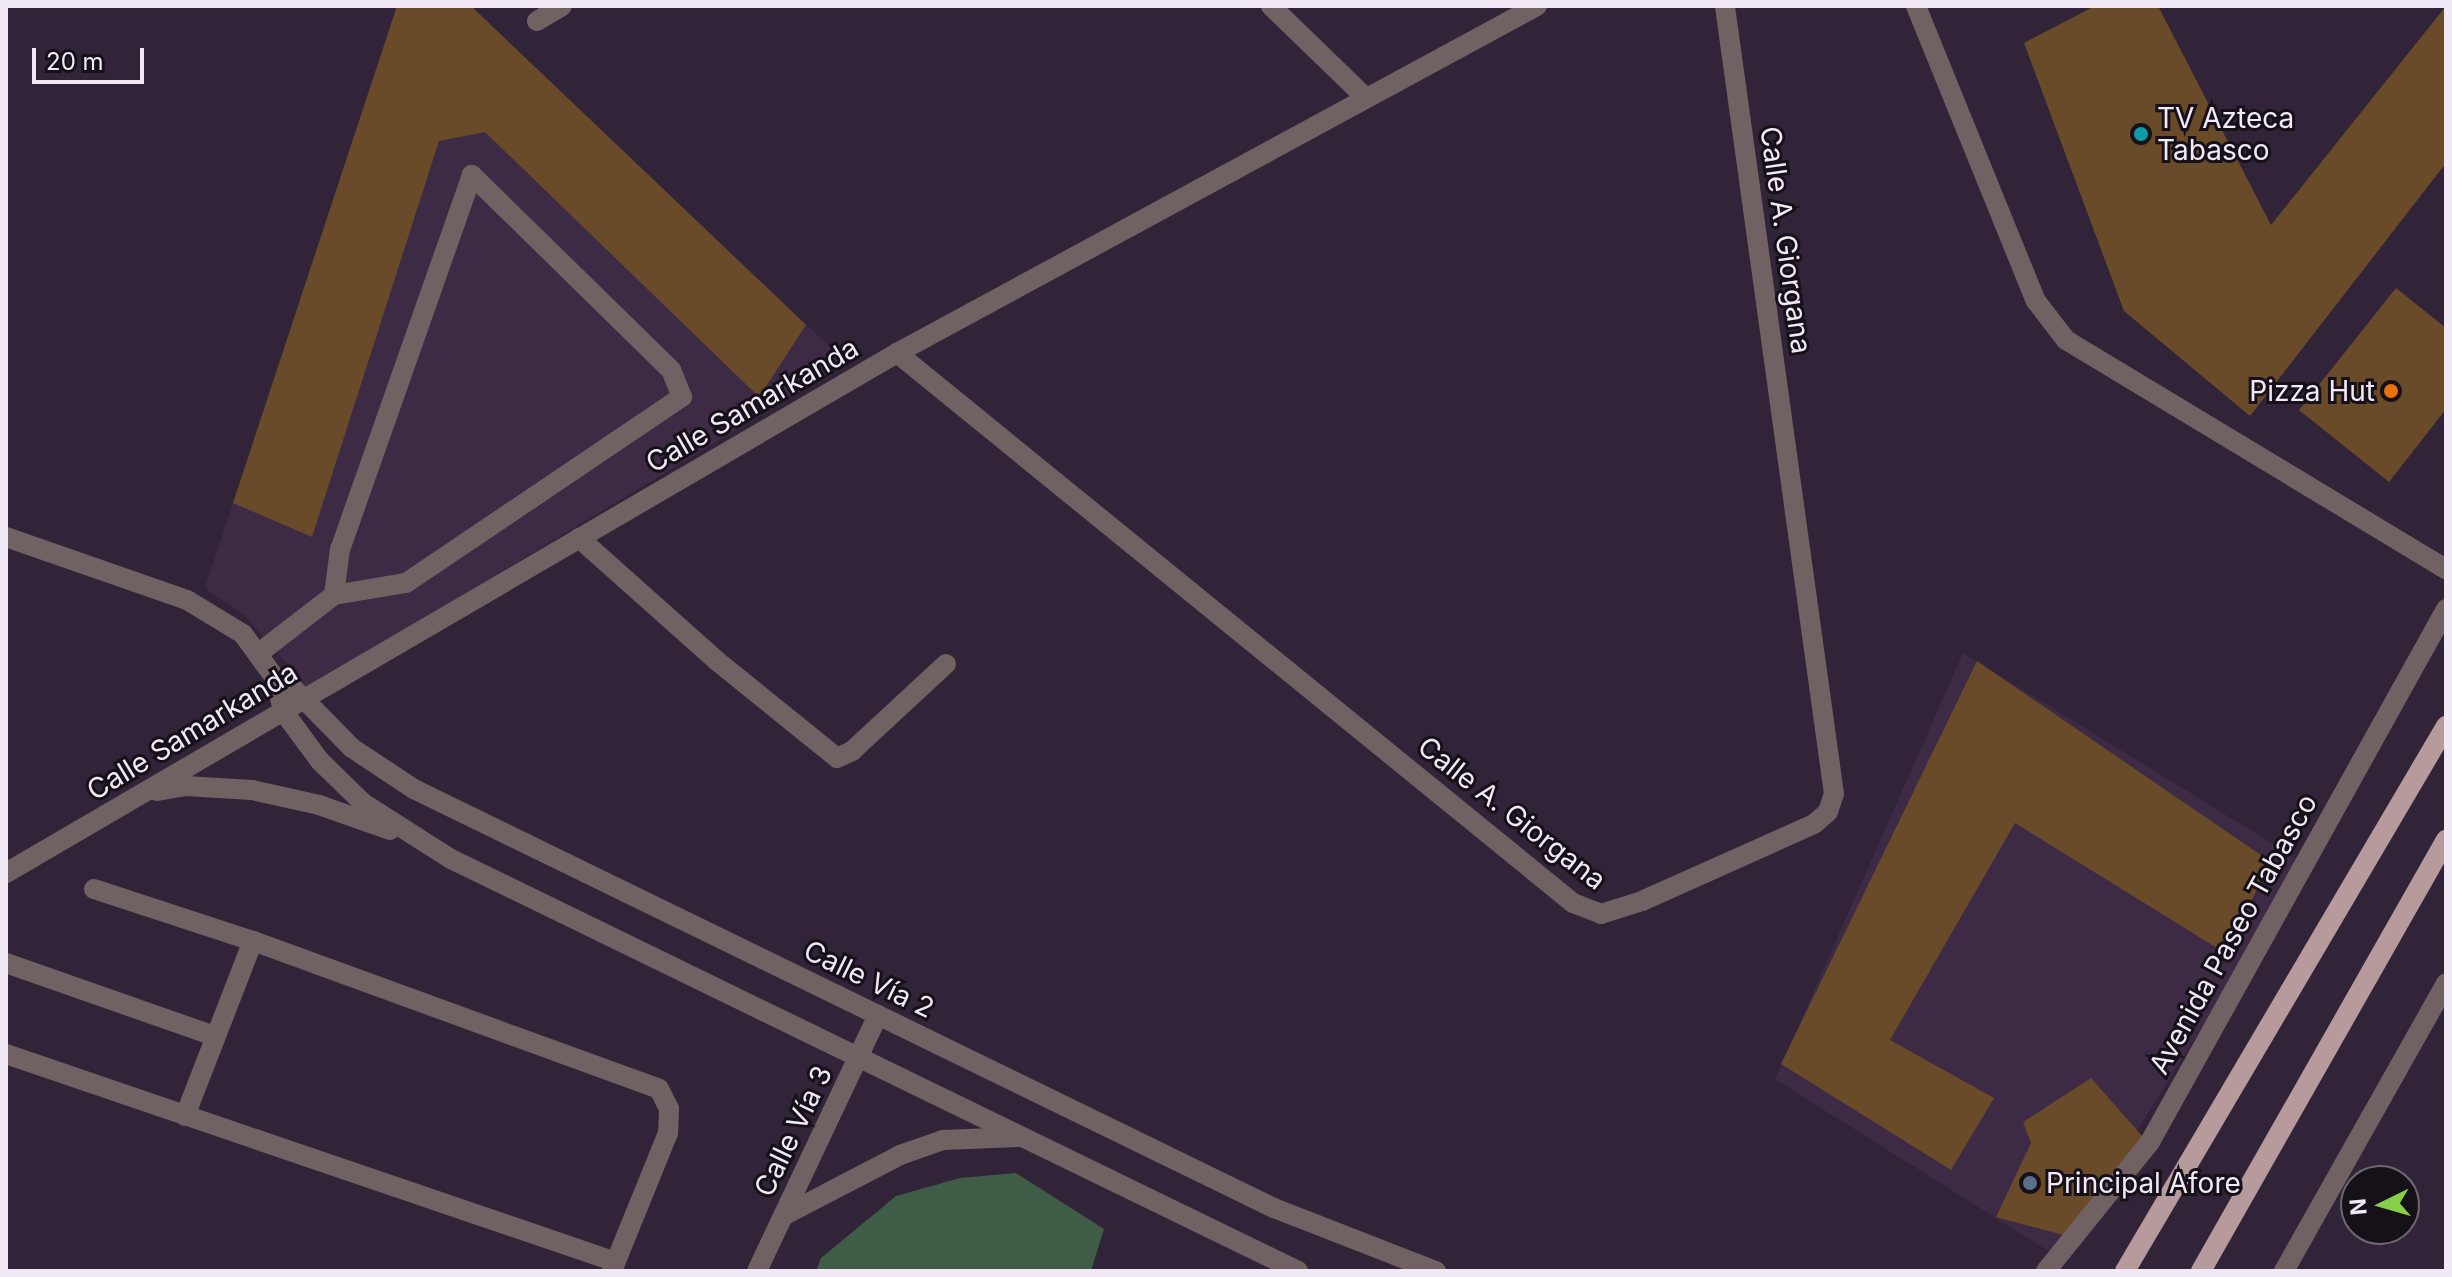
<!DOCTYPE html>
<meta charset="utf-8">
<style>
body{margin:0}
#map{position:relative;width:2452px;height:1277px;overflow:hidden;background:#322438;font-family:Inter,sans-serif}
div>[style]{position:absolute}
.built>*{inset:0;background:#3d2b45}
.green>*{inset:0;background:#3f5c46}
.building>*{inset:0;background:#694a29}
.minor>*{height:20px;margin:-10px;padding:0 10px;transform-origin:10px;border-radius:10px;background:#706263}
.major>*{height:20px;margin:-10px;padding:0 10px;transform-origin:10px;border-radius:10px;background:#b69a9c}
.dots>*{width:22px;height:22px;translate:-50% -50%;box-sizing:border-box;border:4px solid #161019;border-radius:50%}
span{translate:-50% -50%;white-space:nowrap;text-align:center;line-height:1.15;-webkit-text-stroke:6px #161019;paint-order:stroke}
.poi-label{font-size:28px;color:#f2e9f6}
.left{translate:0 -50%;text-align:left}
.right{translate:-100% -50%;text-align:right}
.street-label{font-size:28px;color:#f2e9f6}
.frame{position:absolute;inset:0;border:8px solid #f2e9f6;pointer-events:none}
.north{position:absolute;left:2340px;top:1165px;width:80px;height:80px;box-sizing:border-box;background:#161019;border:2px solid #6e6771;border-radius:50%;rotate:265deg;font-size:22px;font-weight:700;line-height:32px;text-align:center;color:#f2e9f6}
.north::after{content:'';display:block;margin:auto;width:28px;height:36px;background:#88cf49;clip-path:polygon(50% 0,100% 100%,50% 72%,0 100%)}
.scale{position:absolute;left:32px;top:48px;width:112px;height:36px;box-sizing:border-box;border:4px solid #f2e9f6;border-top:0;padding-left:10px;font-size:24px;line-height:28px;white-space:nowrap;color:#f2e9f6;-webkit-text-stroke:6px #161019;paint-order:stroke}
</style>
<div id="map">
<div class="built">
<i style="clip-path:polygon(397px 6px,471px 6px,847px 363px,308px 688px,244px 615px,205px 588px)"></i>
<i style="clip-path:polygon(1963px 653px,2304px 863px,2071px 1237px,2066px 1262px,1775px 1079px)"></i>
</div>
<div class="green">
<i style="clip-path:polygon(1016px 1173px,1104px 1229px,1091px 1271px,816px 1271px,821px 1258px,896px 1196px,960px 1178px)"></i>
</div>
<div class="building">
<i style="clip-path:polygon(397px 6px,471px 6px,806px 325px,759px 397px,485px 132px,439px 141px,312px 537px,233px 503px)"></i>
<i style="clip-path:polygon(2095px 6px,2158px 6px,2271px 225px,2446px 6px,2446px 163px,2250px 416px,2124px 311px,2024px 43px)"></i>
<i style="clip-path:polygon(2396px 288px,2446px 328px,2446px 409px,2389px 482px,2299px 410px)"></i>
<i style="clip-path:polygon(1977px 661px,2271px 862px,2225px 953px,2015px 823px,1890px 1040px,1994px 1098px,1951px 1170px,1781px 1064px)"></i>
<i style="clip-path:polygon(2091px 1078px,2143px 1137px,2071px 1237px,1996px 1217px,2031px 1143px,2023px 1122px)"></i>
</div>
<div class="minor">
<i style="left:1271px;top:6px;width:131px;rotate:44.1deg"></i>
<i style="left:1916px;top:6px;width:318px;rotate:67.9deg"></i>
<i style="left:2036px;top:301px;width:49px;rotate:52.4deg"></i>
<i style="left:2066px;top:340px;width:444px;rotate:31.1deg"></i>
<i style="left:537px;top:21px;width:29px;rotate:-31deg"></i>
<i style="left:897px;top:353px;width:871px;rotate:39.13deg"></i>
<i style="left:1573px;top:903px;width:30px;rotate:21deg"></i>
<i style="left:1601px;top:914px;width:43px;rotate:-17.6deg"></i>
<i style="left:1642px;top:901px;width:188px;rotate:-24.1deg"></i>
<i style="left:1814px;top:824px;width:18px;rotate:-41deg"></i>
<i style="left:1828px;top:812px;width:19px;rotate:-72deg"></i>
<i style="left:1834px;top:794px;width:796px;rotate:-97.88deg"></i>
<i style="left:6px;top:537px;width:192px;rotate:19.2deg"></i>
<i style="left:187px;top:600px;width:66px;rotate:31.3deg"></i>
<i style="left:243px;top:634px;width:54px;rotate:54deg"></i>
<i style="left:275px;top:678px;width:34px;rotate:76deg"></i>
<i style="left:283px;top:711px;width:62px;rotate:53.5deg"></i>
<i style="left:320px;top:761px;width:60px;rotate:44.3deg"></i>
<i style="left:363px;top:803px;width:104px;rotate:32.5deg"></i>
<i style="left:451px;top:859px;width:942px;rotate:25.94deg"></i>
<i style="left:579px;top:538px;width:185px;rotate:41.7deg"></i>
<i style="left:717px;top:661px;width:154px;rotate:38.9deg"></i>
<i style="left:837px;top:758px;width:17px;rotate:-25deg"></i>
<i style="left:852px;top:751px;width:128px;rotate:-42.8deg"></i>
<i style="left:259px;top:653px;width:95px;rotate:-37.7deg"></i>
<i style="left:334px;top:595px;width:73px;rotate:-9.5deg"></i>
<i style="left:406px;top:583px;width:333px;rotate:-34deg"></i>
<i style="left:682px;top:397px;width:29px;rotate:-112deg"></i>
<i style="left:671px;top:370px;width:279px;rotate:-135.6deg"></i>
<i style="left:472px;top:175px;width:397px;rotate:109.4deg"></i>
<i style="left:340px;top:549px;width:46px;rotate:97.4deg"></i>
<i style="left:294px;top:689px;width:83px;rotate:45.5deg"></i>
<i style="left:352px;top:748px;width:74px;rotate:33.5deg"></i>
<i style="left:414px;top:789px;width:957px;rotate:25.98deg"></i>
<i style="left:1274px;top:1208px;width:174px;rotate:21.3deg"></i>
<i style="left:157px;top:791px;width:28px;rotate:-10deg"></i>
<i style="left:185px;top:786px;width:67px;rotate:3.4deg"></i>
<i style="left:252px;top:790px;width:69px;rotate:12.6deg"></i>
<i style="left:319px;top:805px;width:75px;rotate:19.4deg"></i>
<i style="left:6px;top:873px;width:1032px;rotate:-30.27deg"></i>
<i style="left:897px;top:353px;width:728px;rotate:-28.47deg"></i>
<i style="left:94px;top:889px;width:167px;rotate:18.1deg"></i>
<i style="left:253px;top:941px;width:432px;rotate:20deg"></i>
<i style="left:659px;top:1089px;width:22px;rotate:63deg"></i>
<i style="left:669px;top:1109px;width:24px;rotate:92deg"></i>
<i style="left:668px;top:1133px;width:149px;rotate:112.1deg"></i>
<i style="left:6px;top:963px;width:221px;rotate:19.3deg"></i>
<i style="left:6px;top:1054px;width:644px;rotate:18.83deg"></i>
<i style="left:185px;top:1116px;width:188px;rotate:-68.8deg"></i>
<i style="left:783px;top:1216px;width:132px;rotate:-27.5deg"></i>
<i style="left:900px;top:1155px;width:46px;rotate:-19.2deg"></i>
<i style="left:943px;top:1140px;width:75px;rotate:-2.3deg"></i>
<i style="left:757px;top:1271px;width:283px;rotate:-64.7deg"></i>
<i style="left:2046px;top:1271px;width:166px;rotate:-51.1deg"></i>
<i style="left:2150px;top:1142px;width:610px;rotate:-60.95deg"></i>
<i style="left:2284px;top:1271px;width:330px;rotate:-60.6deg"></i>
</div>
<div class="major">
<i style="left:2125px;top:1271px;width:633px;rotate:-59.5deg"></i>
<i style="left:2201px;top:1271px;width:496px;rotate:-60.4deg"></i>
</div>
<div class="dots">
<i style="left:2141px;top:134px;background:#0f9aa8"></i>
<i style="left:2391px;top:391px;background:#e8710a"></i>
<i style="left:2030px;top:1183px;background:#5c6f8a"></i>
</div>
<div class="poi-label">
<span class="left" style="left:2157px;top:134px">TV Azteca<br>Tabasco</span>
<span class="right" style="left:2375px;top:391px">Pizza Hut</span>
<span class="left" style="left:2046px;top:1183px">Principal Afore</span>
</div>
<div class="street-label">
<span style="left:1786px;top:240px;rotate:82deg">Calle A. Giorgana</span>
<span style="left:752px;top:405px;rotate:-30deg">Calle Samarkanda</span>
<span style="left:192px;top:731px;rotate:-31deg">Calle Samarkanda</span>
<span style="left:1512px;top:813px;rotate:38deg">Calle A. Giorgana</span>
<span style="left:2233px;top:934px;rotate:-61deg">Avenida Paseo Tabasco</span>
<span style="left:869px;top:979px;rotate:26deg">Calle Vía 2</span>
<span style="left:793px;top:1131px;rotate:-64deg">Calle Vía 3</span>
</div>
<div class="frame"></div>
<div class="north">N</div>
<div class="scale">20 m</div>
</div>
